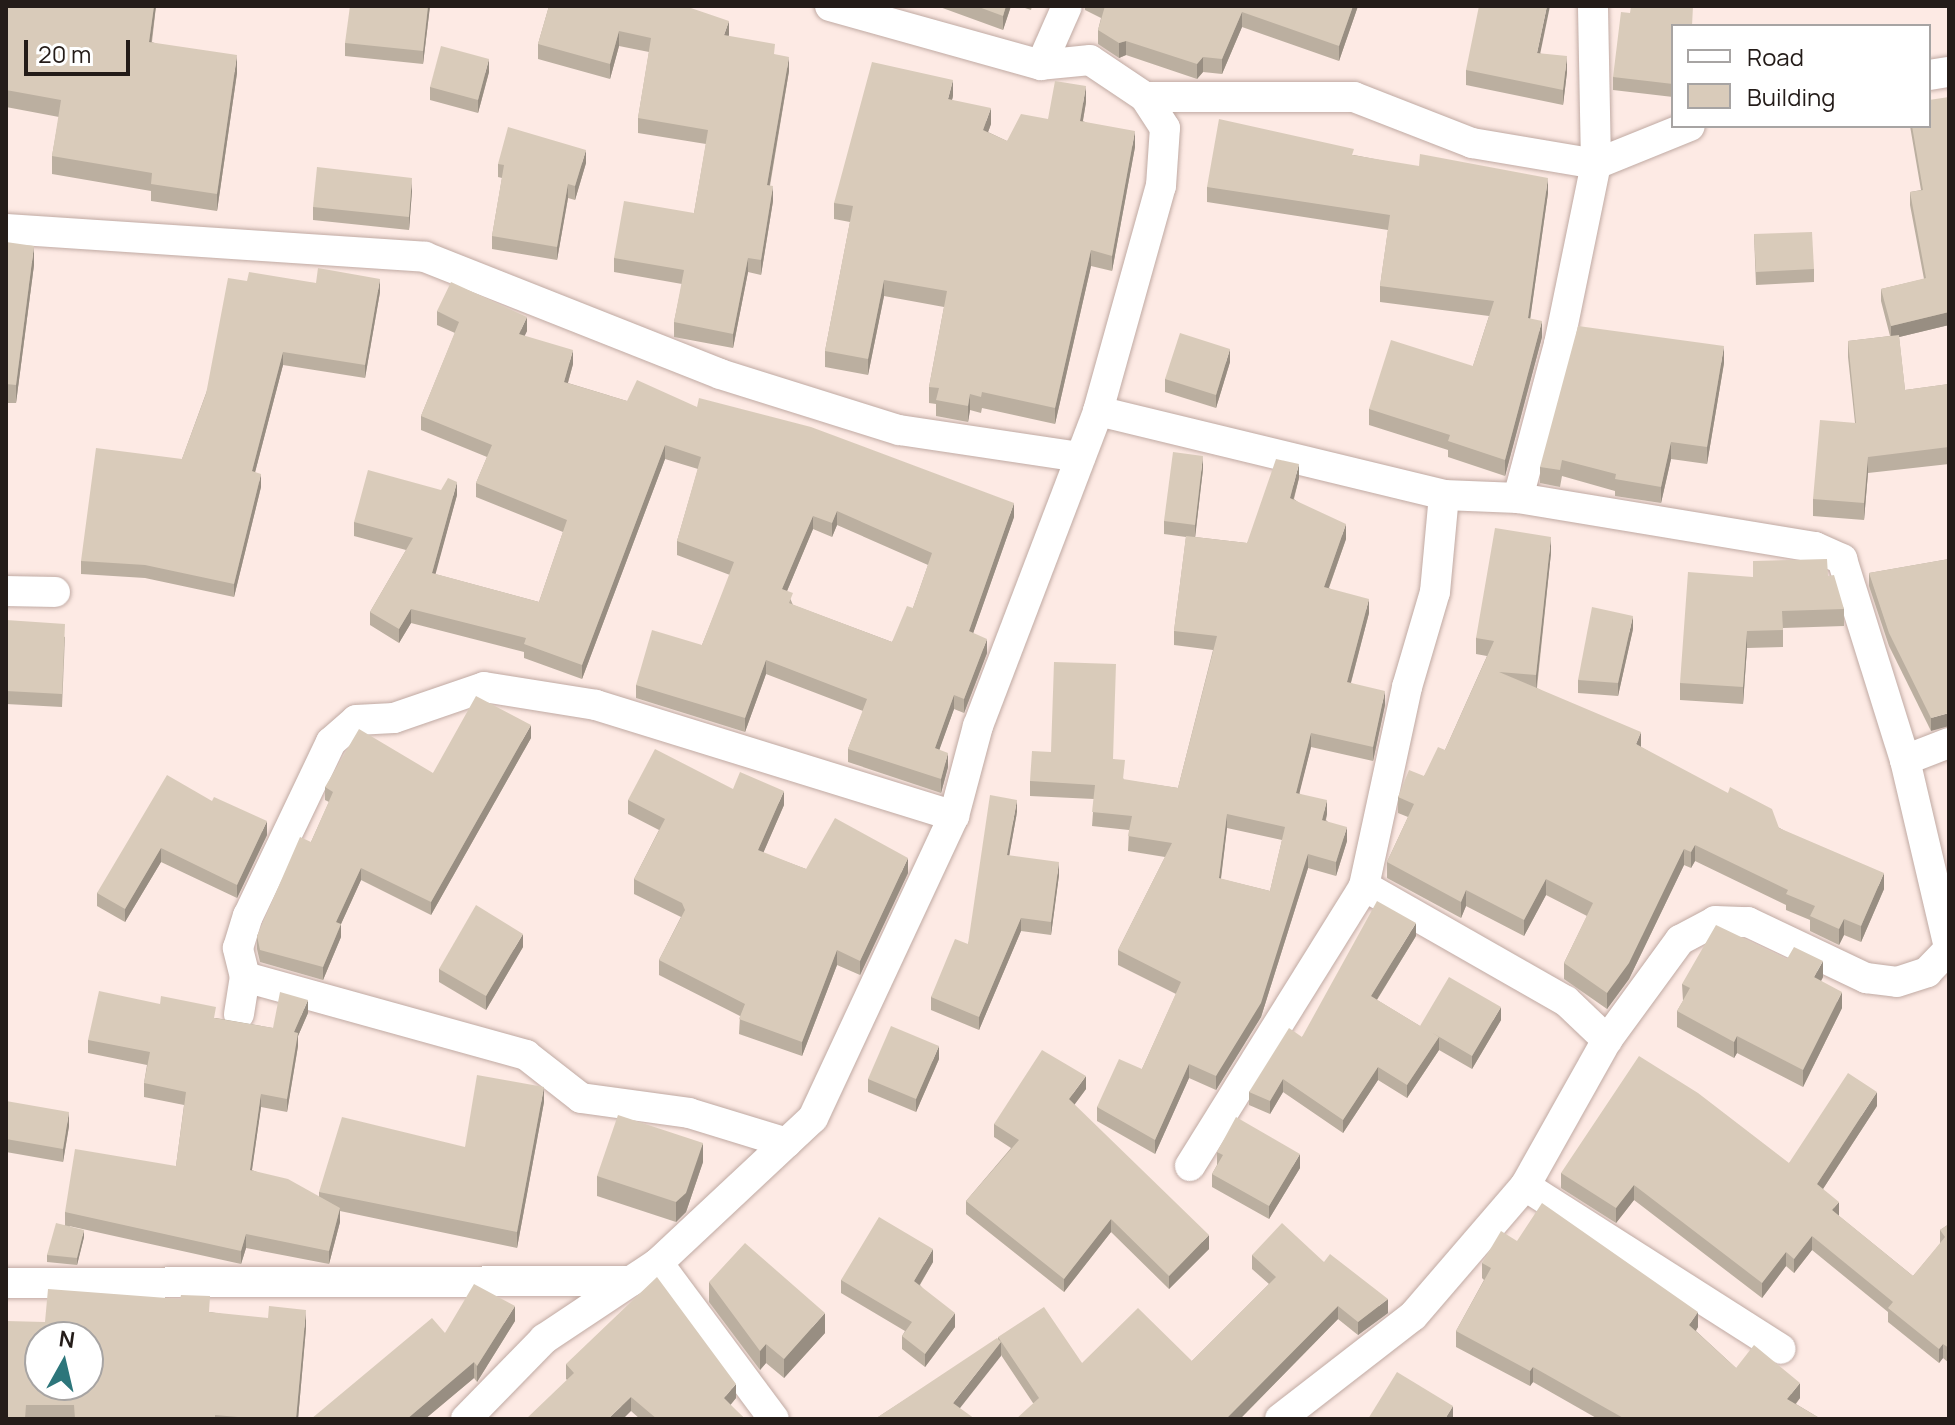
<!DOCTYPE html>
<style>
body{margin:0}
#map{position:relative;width:1955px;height:1425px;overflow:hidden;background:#fdeae4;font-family:Manrope,sans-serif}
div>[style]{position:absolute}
.roads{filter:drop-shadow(0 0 2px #c0aaa3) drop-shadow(0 0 2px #c0aaa3)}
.street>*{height:30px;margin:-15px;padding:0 15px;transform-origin:15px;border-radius:15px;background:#fff}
.wall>*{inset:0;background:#bbafa0}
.shaded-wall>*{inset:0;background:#988e82}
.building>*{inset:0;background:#d9cbba}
span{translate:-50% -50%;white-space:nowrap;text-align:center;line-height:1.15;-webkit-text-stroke:8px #fff;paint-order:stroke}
.frame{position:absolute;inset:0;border:8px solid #241c19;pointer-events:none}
.legend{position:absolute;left:1671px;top:24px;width:260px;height:104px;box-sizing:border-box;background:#fff;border:2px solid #a7a4a3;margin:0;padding:10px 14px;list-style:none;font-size:24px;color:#241c19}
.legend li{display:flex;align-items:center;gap:16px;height:40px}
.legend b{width:40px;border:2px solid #a7a4a3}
.north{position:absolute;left:24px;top:1321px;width:80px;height:80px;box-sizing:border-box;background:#fff;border:2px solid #a7a4a3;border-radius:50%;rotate:8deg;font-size:22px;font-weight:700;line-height:32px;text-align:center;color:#241c19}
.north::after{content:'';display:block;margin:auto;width:28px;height:36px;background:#2d767b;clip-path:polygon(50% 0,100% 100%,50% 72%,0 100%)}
.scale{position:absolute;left:24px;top:40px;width:106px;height:36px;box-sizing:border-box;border:4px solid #241c19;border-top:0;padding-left:10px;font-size:24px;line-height:28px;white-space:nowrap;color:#241c19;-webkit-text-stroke:6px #fff;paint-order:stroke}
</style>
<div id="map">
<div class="roads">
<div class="street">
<i style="left:1041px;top:65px;width:64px;rotate:-66.2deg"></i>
<i style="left:1929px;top:75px;width:20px;rotate:-9deg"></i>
<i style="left:1145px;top:97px;width:209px"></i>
<i style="left:1354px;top:97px;width:127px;rotate:21.3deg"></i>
<i style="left:1472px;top:143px;width:126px;rotate:9.6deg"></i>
<i style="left:1596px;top:164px;width:101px;rotate:-22deg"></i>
<i style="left:6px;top:229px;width:420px;rotate:3.8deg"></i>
<i style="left:425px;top:257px;width:317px;rotate:21.6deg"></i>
<i style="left:720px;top:374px;width:188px;rotate:17.4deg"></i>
<i style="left:899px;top:430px;width:183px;rotate:8.5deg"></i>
<i style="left:1098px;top:411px;width:356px;rotate:13.6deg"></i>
<i style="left:1444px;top:495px;width:74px;rotate:2.3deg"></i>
<i style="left:1518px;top:498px;width:301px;rotate:9.4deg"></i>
<i style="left:1815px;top:547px;width:30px;rotate:24deg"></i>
<i style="left:1842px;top:559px;width:211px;rotate:72.6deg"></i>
<i style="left:1905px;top:760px;width:192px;rotate:76.8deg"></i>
<i style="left:1518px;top:498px;width:159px;rotate:-75.1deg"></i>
<i style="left:1559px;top:344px;width:184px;rotate:-78.4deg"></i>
<i style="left:1596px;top:164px;width:158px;rotate:-91.1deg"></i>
<i style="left:6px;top:591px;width:49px;rotate:1.2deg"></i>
<i style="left:1905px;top:760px;width:47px;rotate:-21.1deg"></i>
<i style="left:1364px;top:886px;width:232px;rotate:29.7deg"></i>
<i style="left:1566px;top:1001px;width:57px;rotate:43.6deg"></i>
<i style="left:245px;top:977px;width:292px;rotate:15.5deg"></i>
<i style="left:526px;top:1055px;width:70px;rotate:38deg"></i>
<i style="left:581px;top:1098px;width:109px;rotate:7.9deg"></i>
<i style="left:689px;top:1113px;width:102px;rotate:17deg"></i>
<i style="left:239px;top:1014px;width:37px;rotate:-81deg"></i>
<i style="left:245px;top:977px;width:30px;rotate:-104deg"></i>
<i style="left:238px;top:948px;width:34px;rotate:-73deg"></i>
<i style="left:248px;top:916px;width:193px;rotate:-64.5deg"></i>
<i style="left:331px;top:742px;width:33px;rotate:-41deg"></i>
<i style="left:356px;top:720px;width:38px;rotate:-3deg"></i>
<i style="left:394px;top:718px;width:95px;rotate:-19deg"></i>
<i style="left:484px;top:687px;width:113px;rotate:9.1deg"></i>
<i style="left:596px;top:705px;width:375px;rotate:17.2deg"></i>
<i style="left:1190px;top:1166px;width:330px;rotate:-58.1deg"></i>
<i style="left:1364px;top:886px;width:204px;rotate:-77.8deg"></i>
<i style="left:1407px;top:687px;width:99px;rotate:-73.6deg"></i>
<i style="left:1435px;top:592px;width:97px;rotate:-84.7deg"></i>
<i style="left:1525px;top:1186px;width:303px;rotate:32.5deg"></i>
<i style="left:658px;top:1263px;width:194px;rotate:53.4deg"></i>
<i style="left:6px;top:1283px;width:625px;rotate:-0.18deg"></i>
<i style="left:466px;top:1419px;width:112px;rotate:-45.7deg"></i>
<i style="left:544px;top:1339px;width:137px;rotate:-33.7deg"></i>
<i style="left:658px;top:1263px;width:212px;rotate:-43.1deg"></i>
<i style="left:813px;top:1118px;width:333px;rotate:-65deg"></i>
<i style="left:954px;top:816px;width:93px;rotate:-75.1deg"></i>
<i style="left:978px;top:726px;width:337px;rotate:-69.1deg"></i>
<i style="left:1098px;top:411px;width:234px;rotate:-74.4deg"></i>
<i style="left:1161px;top:186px;width:58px;rotate:-86.1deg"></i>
<i style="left:1165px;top:128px;width:37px;rotate:-123deg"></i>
<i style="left:1145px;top:97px;width:66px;rotate:-146.1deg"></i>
<i style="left:1090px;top:60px;width:49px;rotate:174.2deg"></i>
<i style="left:1041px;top:65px;width:219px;rotate:-164.4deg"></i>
<i style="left:1280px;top:1419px;width:168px;rotate:-37.8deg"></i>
<i style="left:1413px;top:1316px;width:172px;rotate:-49.3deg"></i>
<i style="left:1525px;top:1186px;width:167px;rotate:-60.7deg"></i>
<i style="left:1607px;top:1040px;width:124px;rotate:-53.9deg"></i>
<i style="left:1680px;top:940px;width:40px;rotate:-28deg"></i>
<i style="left:1715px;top:921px;width:33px;rotate:2deg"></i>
<i style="left:1748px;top:922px;width:131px;rotate:25.4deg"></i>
<i style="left:1866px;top:978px;width:31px;rotate:7deg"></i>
<i style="left:1897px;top:982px;width:32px;rotate:-18deg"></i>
<i style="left:1927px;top:972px;width:32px;rotate:-46deg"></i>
</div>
</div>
<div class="wall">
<i style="clip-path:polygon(156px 6px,152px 42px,237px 73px,217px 211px,151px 201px,151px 191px,52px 174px,52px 156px,59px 117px,6px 107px,6px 21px)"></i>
<i style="clip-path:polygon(430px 6px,423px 64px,345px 56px,345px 43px)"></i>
<i style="clip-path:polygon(549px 6px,728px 36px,775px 55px,789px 71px,770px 186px,773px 201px,761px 275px,748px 272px,733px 348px,674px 337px,674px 322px,682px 284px,614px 272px,614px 258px,694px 213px,706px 144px,638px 133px,638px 118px,649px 52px,619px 46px,610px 79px,538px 59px,538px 44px)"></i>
<i style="clip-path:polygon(937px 6px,1011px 6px,1003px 30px)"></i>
<i style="clip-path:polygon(1019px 6px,1032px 6px,1031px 10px)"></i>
<i style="clip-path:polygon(1085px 6px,1358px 6px,1339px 61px,1242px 27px,1222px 74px,1203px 72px,1197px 79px,1126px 55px,1119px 58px,1098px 44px,1098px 30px,1101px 18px,1085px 10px)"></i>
<i style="clip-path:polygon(1673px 26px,1673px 97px,1613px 90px,1613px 77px)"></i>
<i style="clip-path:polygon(1540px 53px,1567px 72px,1563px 105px,1466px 85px,1466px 70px)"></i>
<i style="clip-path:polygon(489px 72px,478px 113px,430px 100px,430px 87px)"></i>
<i style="clip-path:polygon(953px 96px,952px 100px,991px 124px,988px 132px,1007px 141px,1048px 119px,1086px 102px,1083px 121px,1135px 147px,1112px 271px,1091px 266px,1055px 424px,982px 408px,981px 413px,970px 410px,968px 422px,936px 416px,936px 404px,929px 403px,929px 387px,944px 307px,884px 296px,868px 375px,825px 367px,825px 351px,850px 222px,834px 219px,834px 203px)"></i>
<i style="clip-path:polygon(1949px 97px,1949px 325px,1899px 337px,1905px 390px,1949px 384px,1949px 464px,1868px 473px,1864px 520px,1813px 516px,1813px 499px,1855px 423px,1848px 357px,1848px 341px,1890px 336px,1881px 301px,1881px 289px,1924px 279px,1910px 205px,1910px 192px,1921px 190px,1910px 126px,1929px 126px)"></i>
<i style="clip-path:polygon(1354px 155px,1548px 193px,1530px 319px,1542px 337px,1505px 476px,1448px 457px,1448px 450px,1369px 425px,1369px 409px,1473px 366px,1489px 316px,1380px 302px,1380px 286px,1388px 230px,1207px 202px,1207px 187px)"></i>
<i style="clip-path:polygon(586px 163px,575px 200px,568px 198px,557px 260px,492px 249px,492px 236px,502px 178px,498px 177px,498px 164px)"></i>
<i style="clip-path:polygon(412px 191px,409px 230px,313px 220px,313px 207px)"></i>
<i style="clip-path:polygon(1754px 234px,1814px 269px,1814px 282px,1756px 285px)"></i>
<i style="clip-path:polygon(6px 242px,34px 265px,16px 403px,6px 403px)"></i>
<i style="clip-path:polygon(247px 281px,316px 283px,380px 292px,365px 378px,283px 365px,255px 472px,261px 487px,234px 597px,145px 578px,81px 574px,81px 561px,182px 459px)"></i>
<i style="clip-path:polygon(evenodd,437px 311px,527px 331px,524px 336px,573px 364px,568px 383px,627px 401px,697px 407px,1014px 517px,973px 633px,987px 653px,964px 713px,954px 709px,939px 750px,948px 767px,941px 793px,848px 762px,848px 749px,863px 711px,766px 674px,745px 732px,636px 698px,636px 685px,702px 645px,730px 575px,677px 555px,677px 541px,698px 469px,665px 459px,582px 679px,524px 658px,524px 652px,411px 623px,399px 643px,370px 625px,370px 612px,406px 550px,354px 536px,354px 522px,457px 495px,435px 574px,539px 602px,563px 532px,476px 497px,476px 483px,487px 457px,421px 430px,421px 416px,455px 333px,437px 325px,437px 311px,837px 525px,928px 565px,913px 608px,892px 642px,793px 605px,787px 591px,813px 529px,832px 537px,837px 525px)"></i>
<i style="clip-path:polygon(1230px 362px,1216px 408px,1165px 392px,1165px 379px)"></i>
<i style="clip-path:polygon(1724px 363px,1707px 464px,1671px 459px,1661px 503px,1615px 496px,1615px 491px,1562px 476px,1560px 487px,1540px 483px,1540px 467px)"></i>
<i style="clip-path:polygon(evenodd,1203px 469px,1195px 537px,1247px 543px,1299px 478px,1294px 499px,1346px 539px,1329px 588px,1369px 613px,1351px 683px,1385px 705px,1373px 761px,1311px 747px,1299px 793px,1327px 814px,1326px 820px,1347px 841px,1336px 876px,1308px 868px,1261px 1017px,1216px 1090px,1189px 1078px,1155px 1154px,1097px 1121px,1097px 1107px,1142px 1069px,1176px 994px,1118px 965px,1118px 950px,1165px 857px,1128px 851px,1129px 830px,1092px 826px,1094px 799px,1030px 796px,1030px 781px,1114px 759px,1124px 780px,1178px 788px,1213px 650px,1174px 645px,1174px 631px,1186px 537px,1164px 534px,1164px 521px,1203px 469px,1227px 828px,1282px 840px,1270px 891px,1221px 879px,1227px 828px)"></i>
<i style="clip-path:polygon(1551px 553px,1537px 688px,1641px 747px,1884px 889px,1861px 942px,1844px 935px,1839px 945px,1810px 931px,1810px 920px,1786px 910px,1786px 905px,1695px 861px,1691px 868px,1684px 865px,1629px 979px,1607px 1009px,1564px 979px,1564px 963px,1587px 916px,1546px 895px,1524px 936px,1466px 906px,1461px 918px,1387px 878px,1387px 862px,1408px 817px,1398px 813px,1398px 797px,1424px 776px,1445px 750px,1487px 656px,1476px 654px,1476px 638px)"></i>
<i style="clip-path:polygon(1949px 559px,1931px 731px,1889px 646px,1869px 586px,1869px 573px)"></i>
<i style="clip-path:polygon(1828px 576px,1844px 609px,1844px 626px,1783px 628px,1783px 647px,1747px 648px,1743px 704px,1680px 700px,1680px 683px,1753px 577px)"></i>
<i style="clip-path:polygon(6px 620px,65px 637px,62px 707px,6px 704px)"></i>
<i style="clip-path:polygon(1633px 629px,1618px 696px,1578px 693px,1578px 680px)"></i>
<i style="clip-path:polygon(531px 738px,431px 915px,361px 880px,341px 924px,341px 937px,323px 980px,260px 962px,257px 949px,257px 936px,311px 842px,329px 802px,325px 800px,325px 787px,433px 773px)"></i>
<i style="clip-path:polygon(733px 789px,784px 805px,763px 853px,806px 869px,908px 873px,860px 975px,837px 965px,802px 1056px,739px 1034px,740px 1016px,659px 975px,659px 960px,681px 917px,634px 894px,634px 879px,659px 830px,628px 814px,628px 800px)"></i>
<i style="clip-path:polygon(212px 801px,267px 835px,237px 898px,161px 862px,125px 922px,97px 906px,97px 893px)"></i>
<i style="clip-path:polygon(1017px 812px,1009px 856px,1059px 875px,1051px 935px,1021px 931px,979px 1030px,931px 1010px,931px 997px,968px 944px)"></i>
<i style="clip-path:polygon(1416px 936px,1377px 1000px,1420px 1026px,1501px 1020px,1472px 1069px,1439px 1050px,1407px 1098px,1378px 1080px,1343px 1133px,1283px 1092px,1270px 1114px,1249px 1105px,1249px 1092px,1302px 1037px)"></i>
<i style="clip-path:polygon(523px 947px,486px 1010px,439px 982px,439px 969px)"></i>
<i style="clip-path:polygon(1823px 977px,1821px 981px,1842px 1008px,1803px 1087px,1737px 1053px,1734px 1058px,1677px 1027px,1677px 1011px,1683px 1001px,1682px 984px)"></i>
<i style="clip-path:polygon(308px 1013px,298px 1036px,298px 1046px,287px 1112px,261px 1107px,252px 1170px,319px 1197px,319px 1192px,465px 1147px,544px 1102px,517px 1248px,340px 1211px,340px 1222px,329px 1264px,246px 1248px,241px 1264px,69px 1226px,84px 1237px,77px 1265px,47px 1262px,47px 1255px,65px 1225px,65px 1212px,176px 1166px,184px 1105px,144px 1097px,144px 1083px,147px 1065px,88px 1053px,88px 1040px,216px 1018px,273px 1028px)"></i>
<i style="clip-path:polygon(939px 1059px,916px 1112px,868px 1092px,868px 1079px)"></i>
<i style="clip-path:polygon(1086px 1089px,1074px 1105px,1209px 1249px,1169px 1289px,1111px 1232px,1064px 1292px,966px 1214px,966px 1201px,1011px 1148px,994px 1137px,994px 1124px)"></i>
<i style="clip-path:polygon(6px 1101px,69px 1126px,63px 1162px,6px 1152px)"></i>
<i style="clip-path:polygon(1877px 1106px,1823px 1189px,1839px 1216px,1913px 1276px,1940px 1244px,1940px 1230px,1949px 1224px,1949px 1363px,1943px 1358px,1939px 1363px,1888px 1322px,1888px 1312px,1812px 1250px,1794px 1273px,1786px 1266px,1762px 1298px,1634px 1200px,1616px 1223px,1561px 1188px,1561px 1173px,1789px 1163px)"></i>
<i style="clip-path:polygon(1217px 1152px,1300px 1168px,1269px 1219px,1212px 1187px,1212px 1174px,1217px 1165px)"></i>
<i style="clip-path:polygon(703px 1162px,686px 1212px,676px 1222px,597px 1196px,597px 1176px)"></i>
<i style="clip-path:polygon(1517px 1241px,1698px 1327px,1696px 1331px,1736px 1368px,1800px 1398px,1796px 1404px,1821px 1419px,1598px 1419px,1533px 1382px,1530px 1386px,1456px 1347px,1456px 1331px,1484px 1280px,1482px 1278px,1482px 1263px)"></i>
<i style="clip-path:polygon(1252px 1255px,1324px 1262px,1388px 1313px,1358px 1335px,1338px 1319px,1240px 1419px,1033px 1403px,1001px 1355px,1001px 1356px,875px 1419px,998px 1340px,998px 1337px,1082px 1363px,1192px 1361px,1269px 1284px,1252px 1269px)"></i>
<i style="clip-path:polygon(933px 1262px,920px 1285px,955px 1327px,925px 1367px,902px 1349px,902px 1336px,905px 1331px,841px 1293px,841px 1280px)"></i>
<i style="clip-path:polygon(709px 1282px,825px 1333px,784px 1378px,766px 1363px,760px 1370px,709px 1302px)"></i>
<i style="clip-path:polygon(210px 1312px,306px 1328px,298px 1419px,6px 1419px,45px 1322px)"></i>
<i style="clip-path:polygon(515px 1321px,477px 1382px,474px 1378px,425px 1419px,311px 1419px,445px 1333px)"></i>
<i style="clip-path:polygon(566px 1364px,736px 1398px,730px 1405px,745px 1419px,640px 1419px,631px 1411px,567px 1380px,566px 1379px)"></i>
</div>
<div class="shaded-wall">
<i style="clip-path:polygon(154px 6px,156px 6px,149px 59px,149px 42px)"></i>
<i style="clip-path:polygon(428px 6px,430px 6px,423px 64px,423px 51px)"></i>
<i style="clip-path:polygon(1006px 6px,1011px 6px,1003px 30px,1003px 16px)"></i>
<i style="clip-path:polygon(1353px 6px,1358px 6px,1339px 61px,1339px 46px)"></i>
<i style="clip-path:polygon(1547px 6px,1550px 6px,1537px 69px,1537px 53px)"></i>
<i style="clip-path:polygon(1242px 12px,1242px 27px,1222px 74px,1222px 59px)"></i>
<i style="clip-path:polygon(729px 21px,729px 35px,724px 50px,724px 35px)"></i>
<i style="clip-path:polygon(619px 31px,619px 46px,610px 79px,610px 64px)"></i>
<i style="clip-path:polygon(1126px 41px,1126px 55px,1119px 58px,1119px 43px)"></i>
<i style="clip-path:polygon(237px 55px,237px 73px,217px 211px,217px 194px)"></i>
<i style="clip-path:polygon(1567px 56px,1567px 72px,1563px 105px,1563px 90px)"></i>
<i style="clip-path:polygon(789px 57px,789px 71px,767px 200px,767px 185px)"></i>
<i style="clip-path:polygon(1203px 57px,1203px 72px,1197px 79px,1197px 64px)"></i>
<i style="clip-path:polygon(489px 59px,489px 72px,478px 113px,478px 100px)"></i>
<i style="clip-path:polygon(953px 80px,953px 96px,948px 115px,948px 99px)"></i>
<i style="clip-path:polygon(1086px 86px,1086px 102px,1080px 137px,1080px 121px)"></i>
<i style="clip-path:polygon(991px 108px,991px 124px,983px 146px,983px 130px)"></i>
<i style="clip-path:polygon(1135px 131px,1135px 147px,1112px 271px,1112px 256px)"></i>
<i style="clip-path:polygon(586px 150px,586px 163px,575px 200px,575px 186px)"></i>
<i style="clip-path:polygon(412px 178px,412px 191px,409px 230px,409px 217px)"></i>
<i style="clip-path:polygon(1548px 178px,1548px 193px,1528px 334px,1528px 318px)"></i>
<i style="clip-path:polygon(568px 184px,568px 198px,557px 260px,557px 247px)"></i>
<i style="clip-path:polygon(773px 186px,773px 201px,761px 275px,761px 260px)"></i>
<i style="clip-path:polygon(34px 246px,34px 265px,16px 403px,16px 385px)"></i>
<i style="clip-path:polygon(1091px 250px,1091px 266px,1055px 424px,1055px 408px)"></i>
<i style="clip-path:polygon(748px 258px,748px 272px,733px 348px,733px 334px)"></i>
<i style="clip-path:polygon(380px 279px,380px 292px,365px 378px,365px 365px)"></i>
<i style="clip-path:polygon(884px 280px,884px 296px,868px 375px,868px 359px)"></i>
<i style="clip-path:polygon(1949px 312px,1949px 325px,1891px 339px,1891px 326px)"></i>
<i style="clip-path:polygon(527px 317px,527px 331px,519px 348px,519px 334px)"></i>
<i style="clip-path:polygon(1542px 321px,1542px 337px,1505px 476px,1505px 460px)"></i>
<i style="clip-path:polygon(1724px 346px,1724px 363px,1707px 464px,1707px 447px)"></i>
<i style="clip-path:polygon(1230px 349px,1230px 362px,1216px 408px,1216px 395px)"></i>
<i style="clip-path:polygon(573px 350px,573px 364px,564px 396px,564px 382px)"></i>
<i style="clip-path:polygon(283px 352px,283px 365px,252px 484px,252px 471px)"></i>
<i style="clip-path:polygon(970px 394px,970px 410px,968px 422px,968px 406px)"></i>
<i style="clip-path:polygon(1671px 442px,1671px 459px,1661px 503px,1661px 487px)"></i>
<i style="clip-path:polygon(665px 445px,665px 459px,582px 679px,582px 665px)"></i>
<i style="clip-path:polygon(1203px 456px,1203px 469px,1195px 538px,1195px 525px)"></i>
<i style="clip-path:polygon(1868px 457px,1868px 473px,1864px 520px,1864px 503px)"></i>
<i style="clip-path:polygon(1299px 464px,1299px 478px,1290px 512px,1290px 498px)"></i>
<i style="clip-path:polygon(261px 474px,261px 487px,234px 597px,234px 584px)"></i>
<i style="clip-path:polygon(457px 482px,457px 495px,432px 587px,432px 573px)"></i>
<i style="clip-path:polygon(1014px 503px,1014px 517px,969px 645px,969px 631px)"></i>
<i style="clip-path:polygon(837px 511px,837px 525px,832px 537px,832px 523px)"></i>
<i style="clip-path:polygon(813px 516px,813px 529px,782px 603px,782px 589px)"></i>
<i style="clip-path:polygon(1346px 524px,1346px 539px,1324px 601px,1324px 587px)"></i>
<i style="clip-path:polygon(1551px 537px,1551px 553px,1536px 691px,1536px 675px)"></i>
<i style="clip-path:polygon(1369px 599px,1369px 613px,1347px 697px,1347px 682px)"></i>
<i style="clip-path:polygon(411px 609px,411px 623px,399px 643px,399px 629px)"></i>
<i style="clip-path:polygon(1633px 616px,1633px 629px,1618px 696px,1618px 683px)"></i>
<i style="clip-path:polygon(1747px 631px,1747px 648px,1743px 704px,1743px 687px)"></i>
<i style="clip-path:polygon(987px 639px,987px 653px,964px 713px,964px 699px)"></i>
<i style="clip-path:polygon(766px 660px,766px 674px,745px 732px,745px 718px)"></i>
<i style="clip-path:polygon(1385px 691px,1385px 705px,1373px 761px,1373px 747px)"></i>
<i style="clip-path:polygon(954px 695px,954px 709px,935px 762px,935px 748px)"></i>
<i style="clip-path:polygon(1949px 713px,1949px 726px,1931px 731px,1931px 718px)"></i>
<i style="clip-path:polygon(531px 725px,531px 738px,431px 915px,431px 902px)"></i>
<i style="clip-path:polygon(1641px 732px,1641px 748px,1636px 744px)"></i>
<i style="clip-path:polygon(1311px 733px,1311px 747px,1296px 807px,1296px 793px)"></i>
<i style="clip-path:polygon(948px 753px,948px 767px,941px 793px,941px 779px)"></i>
<i style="clip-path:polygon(784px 791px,784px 805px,758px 865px,758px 850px)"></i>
<i style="clip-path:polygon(1017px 800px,1017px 812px,1007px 868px,1007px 855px)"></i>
<i style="clip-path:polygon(1327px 800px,1327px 814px,1322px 834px,1322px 820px)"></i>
<i style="clip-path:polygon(1227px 814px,1227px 828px,1219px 893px,1219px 878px)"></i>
<i style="clip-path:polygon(267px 821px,267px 835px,237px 898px,237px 885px)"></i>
<i style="clip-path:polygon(1347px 827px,1347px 841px,1336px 876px,1336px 862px)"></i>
<i style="clip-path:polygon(1695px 845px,1695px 861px,1691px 868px,1691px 852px)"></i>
<i style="clip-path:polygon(161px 848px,161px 862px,125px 922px,125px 909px)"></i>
<i style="clip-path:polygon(1684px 849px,1684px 865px,1629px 979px,1607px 1009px,1607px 993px)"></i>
<i style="clip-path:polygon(1308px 854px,1308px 868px,1261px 1017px,1216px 1090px,1216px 1076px)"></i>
<i style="clip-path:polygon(908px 858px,908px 873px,860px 975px,860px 961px)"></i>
<i style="clip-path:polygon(1059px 862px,1059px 875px,1051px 935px,1051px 922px)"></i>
<i style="clip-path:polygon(361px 868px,361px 880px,336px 935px,336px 922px)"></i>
<i style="clip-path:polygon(1884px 873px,1884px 889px,1861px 942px,1861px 926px)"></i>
<i style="clip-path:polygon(1546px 879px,1546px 895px,1524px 936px,1524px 920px)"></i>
<i style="clip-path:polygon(1466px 890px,1466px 906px,1461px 918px,1461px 902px)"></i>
<i style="clip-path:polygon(1021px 918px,1021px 931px,979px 1030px,979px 1017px)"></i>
<i style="clip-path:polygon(1844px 919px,1844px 935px,1839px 945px,1839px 929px)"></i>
<i style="clip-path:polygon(1416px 923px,1416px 936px,1371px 1009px,1371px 996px)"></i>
<i style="clip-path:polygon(341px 924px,341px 937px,323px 980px,323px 967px)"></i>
<i style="clip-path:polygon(523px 934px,523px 947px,486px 1010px,486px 996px)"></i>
<i style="clip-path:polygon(837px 950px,837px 965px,802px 1056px,802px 1042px)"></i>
<i style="clip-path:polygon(1823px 961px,1823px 977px,1814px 994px,1814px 977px)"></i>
<i style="clip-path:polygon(1842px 992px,1842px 1008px,1803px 1087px,1803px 1070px)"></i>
<i style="clip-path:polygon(308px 1000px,308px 1013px,298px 1036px,298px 1046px,287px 1112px,287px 1099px,294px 1032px)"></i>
<i style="clip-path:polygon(1501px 1007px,1501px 1020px,1472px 1069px,1472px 1056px)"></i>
<i style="clip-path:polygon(1737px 1036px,1737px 1053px,1734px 1058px,1734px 1042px)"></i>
<i style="clip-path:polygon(1439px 1037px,1439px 1050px,1407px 1098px,1407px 1085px)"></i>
<i style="clip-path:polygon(939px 1046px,939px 1059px,916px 1112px,916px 1099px)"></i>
<i style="clip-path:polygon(1189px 1064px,1189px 1078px,1155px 1154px,1155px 1140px)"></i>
<i style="clip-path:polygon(1378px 1067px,1378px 1080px,1343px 1133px,1343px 1120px)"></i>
<i style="clip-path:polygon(1086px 1076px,1086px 1089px,1069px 1112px,1069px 1099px)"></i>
<i style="clip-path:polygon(1283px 1079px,1283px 1092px,1270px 1114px,1270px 1101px)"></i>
<i style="clip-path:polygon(544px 1087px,544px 1102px,517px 1248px,517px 1232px)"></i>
<i style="clip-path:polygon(1877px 1092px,1877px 1106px,1817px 1198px,1817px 1184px)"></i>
<i style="clip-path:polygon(261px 1094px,261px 1107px,250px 1183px,250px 1170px)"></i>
<i style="clip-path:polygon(69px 1112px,69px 1126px,63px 1162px,63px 1149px)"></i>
<i style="clip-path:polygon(703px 1143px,703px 1162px,686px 1212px,676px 1222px,676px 1202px)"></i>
<i style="clip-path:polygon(1300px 1154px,1300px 1168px,1269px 1219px,1269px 1206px)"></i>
<i style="clip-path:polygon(1634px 1185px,1634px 1200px,1616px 1223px,1616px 1208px)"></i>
<i style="clip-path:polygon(1839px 1202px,1839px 1216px,1832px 1210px)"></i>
<i style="clip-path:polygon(340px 1208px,340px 1222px,329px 1264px,329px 1251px)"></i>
<i style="clip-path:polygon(1111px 1219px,1111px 1232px,1064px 1292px,1064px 1279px)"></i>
<i style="clip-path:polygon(84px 1230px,84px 1237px,77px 1265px,77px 1258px)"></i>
<i style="clip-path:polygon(246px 1234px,246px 1248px,241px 1264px,241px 1251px)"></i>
<i style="clip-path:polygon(1209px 1235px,1209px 1249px,1169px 1289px,1169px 1276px)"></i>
<i style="clip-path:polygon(1812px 1236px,1812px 1250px,1794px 1273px,1794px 1259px)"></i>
<i style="clip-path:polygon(933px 1249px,933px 1262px,914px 1294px,914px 1281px)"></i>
<i style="clip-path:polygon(1786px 1252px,1786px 1266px,1762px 1298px,1762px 1283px)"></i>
<i style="clip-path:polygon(1388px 1299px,1388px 1313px,1358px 1335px,1358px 1322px)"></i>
<i style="clip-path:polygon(515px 1306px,515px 1321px,477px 1382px,477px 1366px)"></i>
<i style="clip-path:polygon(1338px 1306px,1338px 1319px,1240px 1419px,1226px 1419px)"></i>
<i style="clip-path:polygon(306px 1310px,306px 1328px,298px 1419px,296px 1419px)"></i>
<i style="clip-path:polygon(1698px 1312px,1698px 1327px,1689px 1340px,1689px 1325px)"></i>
<i style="clip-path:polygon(825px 1313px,825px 1333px,784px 1378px,784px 1359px)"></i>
<i style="clip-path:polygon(955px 1313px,955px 1327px,925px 1367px,925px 1354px)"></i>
<i style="clip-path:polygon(1001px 1342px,1001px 1356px,953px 1417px,953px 1403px)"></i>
<i style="clip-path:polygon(766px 1344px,766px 1363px,760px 1370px,760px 1351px)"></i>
<i style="clip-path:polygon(1943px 1344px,1943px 1358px,1939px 1363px,1939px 1349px)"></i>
<i style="clip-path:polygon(474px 1362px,474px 1378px,425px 1419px,407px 1419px)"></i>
<i style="clip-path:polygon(1533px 1367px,1533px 1382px,1530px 1386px,1530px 1371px)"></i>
<i style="clip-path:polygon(1800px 1383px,1800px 1398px,1787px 1414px,1787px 1399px)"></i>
<i style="clip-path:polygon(736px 1384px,736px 1398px,724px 1413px,724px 1398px)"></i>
<i style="clip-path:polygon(631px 1397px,631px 1411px,623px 1419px,608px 1419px)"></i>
<i style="clip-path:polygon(1453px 1406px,1453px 1419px,1445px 1419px)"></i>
</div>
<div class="building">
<i style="clip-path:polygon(8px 6px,154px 6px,149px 42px,237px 55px,217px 194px,151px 184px,152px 173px,52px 156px,61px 100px,6px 90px,6px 21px)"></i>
<i style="clip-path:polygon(350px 6px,428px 6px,423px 51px,345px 43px)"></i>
<i style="clip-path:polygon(549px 6px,616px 6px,622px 8px,622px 6px,685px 6px,729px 21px,724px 35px,775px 44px,774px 54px,789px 57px,767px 185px,773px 186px,761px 260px,748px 258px,733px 334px,674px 322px,684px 270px,614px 258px,624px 201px,694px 213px,708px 130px,638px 118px,651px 38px,619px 31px,610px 64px,538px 44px)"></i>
<i style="clip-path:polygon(976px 6px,1006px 6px,1003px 16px)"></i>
<i style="clip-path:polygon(1105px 6px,1353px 6px,1339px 46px,1242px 12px,1222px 59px,1203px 57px,1197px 64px,1126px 41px,1119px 43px,1098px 30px)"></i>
<i style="clip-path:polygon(1479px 6px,1547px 6px,1537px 53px,1567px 56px,1563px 90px,1466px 70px)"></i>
<i style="clip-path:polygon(1631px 6px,1693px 6px,1692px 26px,1673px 26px,1673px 84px,1613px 77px,1621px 12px,1630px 13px)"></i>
<i style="clip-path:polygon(441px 46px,489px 59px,478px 100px,430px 87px)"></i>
<i style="clip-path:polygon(872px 62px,953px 80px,948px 99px,991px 108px,983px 130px,1007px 141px,1021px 114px,1048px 119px,1055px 81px,1086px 86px,1080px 121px,1135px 131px,1112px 256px,1091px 250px,1055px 408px,982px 392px,981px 397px,970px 394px,968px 406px,936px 400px,939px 388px,929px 387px,947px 291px,884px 280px,868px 359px,825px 351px,853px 206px,834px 203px)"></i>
<i style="clip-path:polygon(1949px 97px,1949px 312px,1891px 326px,1881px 289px,1926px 278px,1910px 192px,1923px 190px,1912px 126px,1929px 126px,1929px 100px)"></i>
<i style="clip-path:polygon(1219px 119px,1354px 149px,1352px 155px,1419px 166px,1420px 154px,1548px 178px,1528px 318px,1542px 321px,1505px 460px,1448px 441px,1450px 435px,1369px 409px,1391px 340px,1473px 366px,1494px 301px,1380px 286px,1390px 215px,1207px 187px)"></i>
<i style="clip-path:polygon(508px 127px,586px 150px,575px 186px,568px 184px,557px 247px,492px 236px,504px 165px,498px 164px)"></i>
<i style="clip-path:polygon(317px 167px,412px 178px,409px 217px,313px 207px)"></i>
<i style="clip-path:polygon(1812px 232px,1814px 269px,1756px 272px,1754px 234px)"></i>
<i style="clip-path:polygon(6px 242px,34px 246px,16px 385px,6px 384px)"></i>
<i style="clip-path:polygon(318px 268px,380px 279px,365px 365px,283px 352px,252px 471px,261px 474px,234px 584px,145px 565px,81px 561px,96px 448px,182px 459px,206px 394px,228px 278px,247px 281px,249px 272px,316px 283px)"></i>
<i style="clip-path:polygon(evenodd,451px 282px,527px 317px,519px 334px,573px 350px,564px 382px,627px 401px,637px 380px,697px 407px,699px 398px,811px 427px,1014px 503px,969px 631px,987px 639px,964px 699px,954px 695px,935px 748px,948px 753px,941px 779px,848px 749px,867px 699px,766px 660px,745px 718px,636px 685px,652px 630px,702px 645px,734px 562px,677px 541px,701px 457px,665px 445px,582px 665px,524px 644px,526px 638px,411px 609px,399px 629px,370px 612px,413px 538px,354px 522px,368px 470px,441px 490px,448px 478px,457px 482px,432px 573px,539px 602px,567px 520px,476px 483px,492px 445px,421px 416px,459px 322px,437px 311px,451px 282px,837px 511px,932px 553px,913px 608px,907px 606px,892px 642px,789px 603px,793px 593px,782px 589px,813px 516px,832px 523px,837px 511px)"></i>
<i style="clip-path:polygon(1578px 326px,1724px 346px,1707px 447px,1671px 442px,1661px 487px,1615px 479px,1616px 474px,1562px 460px,1560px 470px,1540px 467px)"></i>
<i style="clip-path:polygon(1180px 333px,1230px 349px,1216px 395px,1165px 379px)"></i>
<i style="clip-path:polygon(1899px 335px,1905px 390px,1949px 384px,1949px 447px,1868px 457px,1864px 503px,1813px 499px,1820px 420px,1856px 423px,1848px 341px)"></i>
<i style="clip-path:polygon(1173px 452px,1203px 456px,1195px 525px,1164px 521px)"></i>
<i style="clip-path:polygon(evenodd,1276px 459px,1299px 464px,1290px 498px,1346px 524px,1324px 587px,1369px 599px,1347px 682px,1385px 691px,1373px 747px,1311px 733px,1296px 793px,1327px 800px,1322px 820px,1347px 827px,1336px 862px,1308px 854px,1261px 1003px,1216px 1076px,1189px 1064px,1155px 1140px,1097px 1107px,1119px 1059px,1142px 1069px,1181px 982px,1118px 950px,1172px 843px,1128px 836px,1132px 816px,1092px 812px,1095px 785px,1030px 781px,1032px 751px,1051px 752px,1054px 662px,1116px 664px,1113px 759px,1125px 760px,1123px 779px,1178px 788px,1217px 636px,1174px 631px,1186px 536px,1247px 543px,1276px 459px,1227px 814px,1285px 827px,1270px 891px,1219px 878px,1227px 814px)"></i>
<i style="clip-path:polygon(1495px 528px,1551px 537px,1536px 675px,1499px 672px,1641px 732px,1636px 744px,1728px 793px,1730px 787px,1772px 809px,1779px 828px,1884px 873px,1861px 926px,1844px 919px,1839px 929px,1810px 916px,1815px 906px,1786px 894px,1788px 890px,1695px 845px,1691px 852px,1684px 849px,1629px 963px,1607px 993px,1564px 963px,1593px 903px,1546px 879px,1524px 920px,1466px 890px,1461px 902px,1387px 862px,1414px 804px,1398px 797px,1409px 770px,1424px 776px,1438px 747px,1445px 750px,1494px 641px,1476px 638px)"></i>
<i style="clip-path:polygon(1827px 559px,1828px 576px,1834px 575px,1844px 609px,1782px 611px,1783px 630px,1747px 631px,1743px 687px,1680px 683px,1688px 572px,1753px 577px,1753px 561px)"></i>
<i style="clip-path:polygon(1949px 559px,1949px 713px,1931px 718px,1889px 633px,1869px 573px)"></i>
<i style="clip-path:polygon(1592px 607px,1633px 616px,1618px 683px,1578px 680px)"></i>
<i style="clip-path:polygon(6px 620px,65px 624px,62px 694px,6px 691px)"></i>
<i style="clip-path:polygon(476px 696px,531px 725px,431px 902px,361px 868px,336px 922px,341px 924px,323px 967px,260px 950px,257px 936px,300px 837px,311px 842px,333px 792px,325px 787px,359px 729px,433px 773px)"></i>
<i style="clip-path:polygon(655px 749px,733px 789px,740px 772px,784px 791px,758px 850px,806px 869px,835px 818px,908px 858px,860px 961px,837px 950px,802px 1042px,739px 1019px,745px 1004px,659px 960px,685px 910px,682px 903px,634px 879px,665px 819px,628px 800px)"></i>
<i style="clip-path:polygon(167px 775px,212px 801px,214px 797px,267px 821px,237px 885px,161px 848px,125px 909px,97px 893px)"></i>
<i style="clip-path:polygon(990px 795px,1017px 800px,1007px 855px,1059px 862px,1051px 922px,1021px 918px,979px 1017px,931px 997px,955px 939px,968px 944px)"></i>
<i style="clip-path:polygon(1377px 901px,1416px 923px,1371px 996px,1420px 1026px,1449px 977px,1501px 1007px,1472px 1056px,1431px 1032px,1439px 1037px,1407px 1085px,1378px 1067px,1343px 1120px,1283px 1079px,1270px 1101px,1249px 1092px,1289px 1028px,1302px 1037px)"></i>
<i style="clip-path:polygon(476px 905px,523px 934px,486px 996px,439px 969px)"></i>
<i style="clip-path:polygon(1716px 925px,1787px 959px,1794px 947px,1823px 961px,1814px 977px,1842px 992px,1803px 1070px,1737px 1036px,1734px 1042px,1677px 1011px,1690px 988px,1682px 984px)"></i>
<i style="clip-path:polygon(99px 991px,160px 1004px,161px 996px,216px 1007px,214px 1018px,273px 1028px,280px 992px,308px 1000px,294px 1032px,298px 1033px,287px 1099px,261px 1094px,250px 1170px,288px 1179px,340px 1208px,329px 1251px,246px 1234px,241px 1251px,65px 1212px,75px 1149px,176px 1166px,186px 1092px,144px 1083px,150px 1052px,88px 1040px)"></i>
<i style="clip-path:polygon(891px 1026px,939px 1046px,916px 1099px,868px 1079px)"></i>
<i style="clip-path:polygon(1042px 1050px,1086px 1076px,1069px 1099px,1209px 1235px,1169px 1276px,1111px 1219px,1064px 1279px,966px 1201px,1019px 1140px,994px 1124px)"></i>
<i style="clip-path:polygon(1639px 1056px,1698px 1093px,1789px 1163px,1848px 1073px,1877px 1092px,1817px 1184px,1839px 1202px,1832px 1210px,1913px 1276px,1945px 1237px,1940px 1230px,1949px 1224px,1949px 1348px,1943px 1344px,1939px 1349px,1888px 1308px,1893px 1302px,1812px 1236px,1794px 1259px,1786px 1252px,1762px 1283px,1634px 1185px,1616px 1208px,1561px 1173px)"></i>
<i style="clip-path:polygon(477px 1075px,544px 1087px,517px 1232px,319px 1192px,342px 1117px,465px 1147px)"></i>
<i style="clip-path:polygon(6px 1101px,69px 1112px,63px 1149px,6px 1139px)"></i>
<i style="clip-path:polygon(618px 1115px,703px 1143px,686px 1193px,676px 1202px,597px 1176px)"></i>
<i style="clip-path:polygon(1236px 1117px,1300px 1154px,1269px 1206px,1212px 1174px,1223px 1155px,1217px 1152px)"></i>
<i style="clip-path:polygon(1542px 1203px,1698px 1312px,1689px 1325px,1736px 1368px,1754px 1345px,1800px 1383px,1787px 1399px,1821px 1419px,1625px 1419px,1533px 1367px,1530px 1371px,1456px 1331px,1491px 1268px,1482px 1263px,1501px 1231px,1517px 1241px)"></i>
<i style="clip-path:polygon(879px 1217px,933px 1249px,914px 1281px,955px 1313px,925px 1354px,902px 1336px,912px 1322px,841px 1280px)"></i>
<i style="clip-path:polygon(56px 1223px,84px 1230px,77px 1258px,47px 1255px)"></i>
<i style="clip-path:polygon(1282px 1223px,1324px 1262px,1330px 1254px,1388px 1299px,1358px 1322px,1338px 1306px,1226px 1419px,1016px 1419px,1039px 1398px,998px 1337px,1044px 1307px,1082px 1363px,1138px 1308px,1192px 1361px,1276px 1277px,1252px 1255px)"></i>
<i style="clip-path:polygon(745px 1243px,825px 1313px,784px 1359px,766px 1344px,760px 1351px,709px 1282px)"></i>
<i style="clip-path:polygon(657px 1277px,736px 1384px,724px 1398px,745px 1419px,657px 1419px,631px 1397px,608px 1419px,526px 1419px,574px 1373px,566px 1364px)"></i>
<i style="clip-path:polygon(474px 1284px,515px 1306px,477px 1366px,474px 1362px,407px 1419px,311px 1419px,432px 1318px,445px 1333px)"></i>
<i style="clip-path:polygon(evenodd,48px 1289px,180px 1299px,181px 1295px,210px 1296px,209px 1312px,268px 1318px,269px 1306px,306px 1310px,296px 1419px,261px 1419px,215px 1415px,215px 1419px,75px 1419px,74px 1405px,26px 1405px,25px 1419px,6px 1419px,6px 1321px,45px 1322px,48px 1289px,40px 1337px,88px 1337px,88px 1385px,40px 1385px,40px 1337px)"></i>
<i style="clip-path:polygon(997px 1338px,1001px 1342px,953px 1403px,975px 1419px,875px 1419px)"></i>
<i style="clip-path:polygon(1397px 1372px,1453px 1406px,1445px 1419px,1368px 1419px)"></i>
</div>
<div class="frame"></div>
<ul class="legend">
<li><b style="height:10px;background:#fff"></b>Road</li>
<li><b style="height:22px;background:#d9cbba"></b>Building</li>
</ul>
<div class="north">N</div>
<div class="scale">20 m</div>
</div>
